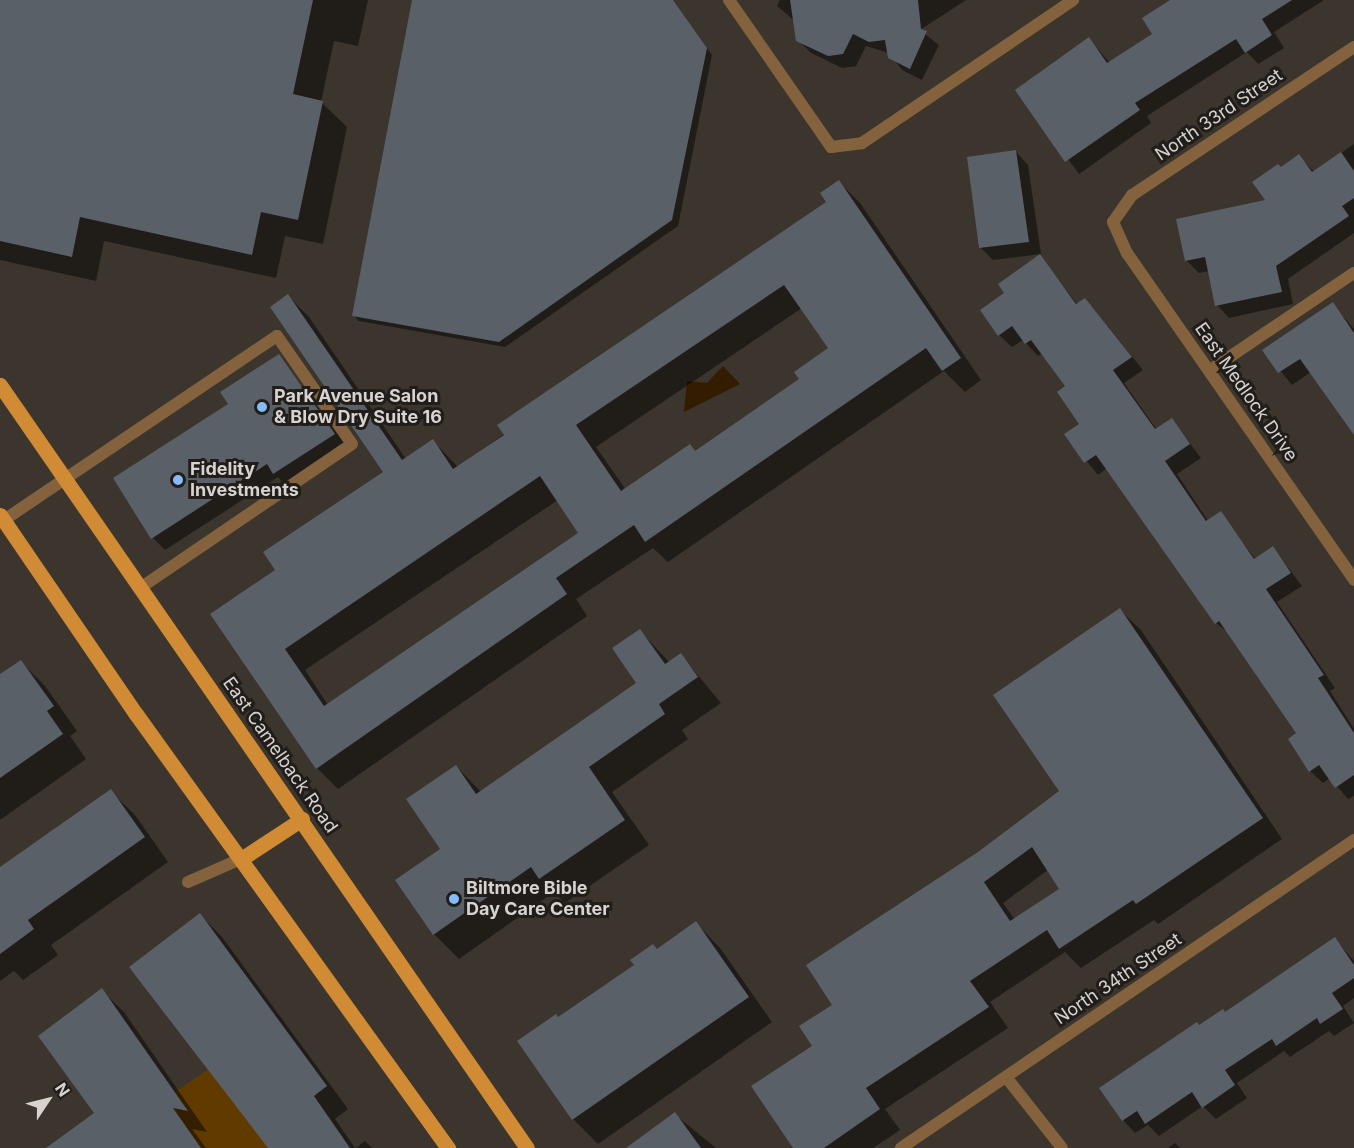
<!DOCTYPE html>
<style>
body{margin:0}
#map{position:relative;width:1354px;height:1148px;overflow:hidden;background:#3c352d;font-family:Inter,sans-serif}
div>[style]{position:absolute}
.green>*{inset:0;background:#613a00}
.water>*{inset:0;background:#331c00}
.shadow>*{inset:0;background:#0007}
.building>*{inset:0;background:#596068}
.lane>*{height:12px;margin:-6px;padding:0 6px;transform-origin:6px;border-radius:6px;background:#84623d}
.street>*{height:12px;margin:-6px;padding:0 6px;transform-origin:6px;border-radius:6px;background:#84623d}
.primary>*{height:15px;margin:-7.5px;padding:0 7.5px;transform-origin:7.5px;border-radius:7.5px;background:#d18b34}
.dots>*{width:16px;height:16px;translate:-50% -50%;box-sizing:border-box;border:3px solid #201d1a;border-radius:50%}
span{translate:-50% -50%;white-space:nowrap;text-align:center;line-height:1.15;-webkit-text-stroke:6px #201d1a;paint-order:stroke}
.street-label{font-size:18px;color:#d8d3cf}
.poi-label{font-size:18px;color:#d8d3cf;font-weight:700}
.left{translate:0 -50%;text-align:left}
.north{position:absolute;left:18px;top:1070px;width:60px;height:60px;-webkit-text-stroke:4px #201d1a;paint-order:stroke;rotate:55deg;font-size:16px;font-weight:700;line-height:24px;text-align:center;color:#d8d3cf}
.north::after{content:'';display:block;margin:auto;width:21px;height:27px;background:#d8d3cf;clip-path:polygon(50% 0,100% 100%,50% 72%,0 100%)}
</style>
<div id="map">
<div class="green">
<i style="clip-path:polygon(226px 1057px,268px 1148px,201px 1148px,173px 1108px,187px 1111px,175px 1092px)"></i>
</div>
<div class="water">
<i style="clip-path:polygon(723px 366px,740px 384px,684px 412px,687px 381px,707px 383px)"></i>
</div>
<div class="shadow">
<i style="clip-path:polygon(0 0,368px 0,358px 46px,334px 41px,321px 102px,347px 127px,323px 244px,285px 236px,276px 278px,104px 241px,96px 281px,0 260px)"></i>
<i style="clip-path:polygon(414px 0,673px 0,712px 55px,678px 226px,505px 347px,359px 321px,353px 315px)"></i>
<i style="clip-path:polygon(780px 0,966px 0,920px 30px,939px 45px,922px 80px,902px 70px,889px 53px,866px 46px,856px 66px,842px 68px,811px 53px,798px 40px,795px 21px,777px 6px)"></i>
<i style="clip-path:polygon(1175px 0,1324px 0,1274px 32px,1284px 48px,1258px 64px,1247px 52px,1147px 116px,1151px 123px,1079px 174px,1017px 90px,1089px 39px,1110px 63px,1154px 35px)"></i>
<i style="clip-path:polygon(1354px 144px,1354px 233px,1288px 279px,1293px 304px,1229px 318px,1217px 305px,1209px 271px,1199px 273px,1186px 260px,1267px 201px,1281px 169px,1299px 156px,1314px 172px)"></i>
<i style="clip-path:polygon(1016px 152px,1028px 165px,1041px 254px,993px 260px,981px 248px)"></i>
<i style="clip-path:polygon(evenodd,839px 182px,860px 203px,981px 380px,965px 392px,944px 371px,668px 562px,653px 548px,576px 599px,587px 616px,338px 789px,317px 768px,212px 614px,277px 571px,386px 472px,288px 296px,309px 317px,406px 459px,433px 441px,458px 467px,828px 202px,839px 182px,802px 308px,830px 348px,801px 379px,696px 452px,626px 490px,596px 447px,802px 308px,839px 182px,558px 500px,580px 533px,328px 705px,305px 670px,558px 500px)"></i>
<i style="clip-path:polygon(1040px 256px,1078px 305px,1085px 300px,1097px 313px,1143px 370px,1124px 383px,1157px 430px,1172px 420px,1201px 458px,1177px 474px,1208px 521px,1220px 513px,1256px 560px,1273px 548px,1302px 586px,1277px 602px,1335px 688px,1330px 691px,1354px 729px,1354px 796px,1348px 799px,1330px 778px,1323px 783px,1310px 771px,1298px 734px,1230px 634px,1216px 623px,1107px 468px,1098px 475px,1066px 435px,1081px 424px,1067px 386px,1043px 353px,1038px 356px,1023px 340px,1012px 347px,999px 335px,1006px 293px)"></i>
<i style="clip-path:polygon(1332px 304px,1354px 329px,1354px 432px,1311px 372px,1292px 385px,1264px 351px)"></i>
<i style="clip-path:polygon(279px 356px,347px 447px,287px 486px,278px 477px,165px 550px,153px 538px,230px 404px)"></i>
<i style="clip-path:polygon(evenodd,1120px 610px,1141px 630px,1282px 839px,1158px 924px,1154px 920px,1081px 968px,1065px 952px,990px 1002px,1008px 1028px,885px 1109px,900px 1130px,873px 1148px,795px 1148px,814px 1046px,835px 1005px,979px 853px,1061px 792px,1120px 610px,1048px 870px,1061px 889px,1015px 920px,1003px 903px,1048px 870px)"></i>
<i style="clip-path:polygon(640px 631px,670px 663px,681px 655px,721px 703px,682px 730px,688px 739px,612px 792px,649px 845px,565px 903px,554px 892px,459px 959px,434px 934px,456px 766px,481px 792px,638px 684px)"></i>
<i style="clip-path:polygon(21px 662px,45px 686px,77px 731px,70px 736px,86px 759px,0 820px,0 676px)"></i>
<i style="clip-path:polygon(110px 791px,135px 815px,168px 862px,51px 945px,58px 955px,23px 980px,14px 971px,0 981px,0 869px)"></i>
<i style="clip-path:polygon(200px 915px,222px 937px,348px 1109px,335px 1119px,355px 1148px,270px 1148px)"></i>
<i style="clip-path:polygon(696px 923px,720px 948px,772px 1022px,598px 1144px,573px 1119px,519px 1041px,559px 1019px)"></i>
<i style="clip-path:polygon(1335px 939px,1354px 961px,1354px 998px,1343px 1006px,1354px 1023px,1334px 1036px,1329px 1031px,1290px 1057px,1284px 1051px,1237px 1083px,1247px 1098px,1216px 1119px,1203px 1106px,1159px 1136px,1148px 1125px,1135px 1133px,1123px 1120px,1101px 1089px,1226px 1013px)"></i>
<i style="clip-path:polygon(101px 990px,124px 1012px,207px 1132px,192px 1129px,206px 1148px,48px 1148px,97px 1114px)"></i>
<i style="clip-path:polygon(674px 1114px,716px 1148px,630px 1148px)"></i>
<i style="clip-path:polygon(365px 1141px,372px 1148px,356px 1148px)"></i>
<i style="clip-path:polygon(1175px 1143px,1180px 1148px,1168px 1148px)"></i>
</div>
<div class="building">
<i style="clip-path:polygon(0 0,313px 0,293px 94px,323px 101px,298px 220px,261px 212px,252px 255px,80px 217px,72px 257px,0 241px)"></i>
<i style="clip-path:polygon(412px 0,673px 0,707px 48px,672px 220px,499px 342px,352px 316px)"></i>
<i style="clip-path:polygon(790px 0,918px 0,921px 29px,927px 31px,910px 69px,888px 58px,885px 40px,869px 42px,853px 34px,843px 54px,828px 56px,796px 41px)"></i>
<i style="clip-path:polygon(1170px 0,1292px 0,1262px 19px,1272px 35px,1245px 53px,1236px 39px,1135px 103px,1140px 110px,1065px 162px,1015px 90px,1089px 37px,1107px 63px,1152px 34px,1142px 18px)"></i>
<i style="clip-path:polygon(1016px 150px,1029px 242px,979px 248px,967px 157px)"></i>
<i style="clip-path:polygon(1341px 152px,1354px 171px,1354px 198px,1342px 206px,1349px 216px,1276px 266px,1282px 292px,1215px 306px,1205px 257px,1185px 261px,1176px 219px,1265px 200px,1252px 182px,1278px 164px,1281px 167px,1299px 154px,1312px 172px)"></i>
<i style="clip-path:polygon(evenodd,839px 180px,961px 358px,942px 371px,926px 348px,645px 542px,634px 525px,556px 578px,567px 594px,316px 769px,210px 614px,275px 570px,263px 552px,383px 472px,270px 307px,288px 294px,402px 460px,433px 439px,453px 469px,504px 435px,497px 425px,826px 202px,820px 193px,839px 180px,784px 285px,828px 348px,794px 372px,799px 379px,695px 451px,690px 444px,621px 491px,576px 425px,784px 285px,839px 180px,540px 476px,578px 533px,324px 706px,285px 649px,540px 476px)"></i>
<i style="clip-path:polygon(1040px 254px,1076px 304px,1085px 298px,1132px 357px,1113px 370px,1155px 429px,1172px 418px,1190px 444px,1165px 461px,1206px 521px,1221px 511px,1254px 559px,1273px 546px,1291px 573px,1266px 589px,1324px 675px,1318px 678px,1354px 733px,1354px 775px,1335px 788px,1319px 765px,1309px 772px,1288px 739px,1296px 733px,1219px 621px,1215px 624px,1096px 455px,1084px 463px,1064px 434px,1079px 424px,1057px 392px,1065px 386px,1031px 340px,1025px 344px,1012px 326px,998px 336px,980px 310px,1004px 293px,998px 284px)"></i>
<i style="clip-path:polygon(1333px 302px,1354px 333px,1354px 435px,1300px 359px,1278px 373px,1262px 350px)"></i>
<i style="clip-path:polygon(279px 354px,335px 434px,273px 474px,267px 464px,151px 539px,113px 478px,228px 404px,220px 392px)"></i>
<i style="clip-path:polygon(evenodd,1120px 608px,1263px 818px,1136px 904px,1133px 900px,1059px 949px,1047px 930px,970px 981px,989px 1007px,866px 1088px,880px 1109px,824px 1148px,793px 1148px,751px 1086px,812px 1046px,799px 1026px,832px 1005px,806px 965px,978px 852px,1059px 791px,993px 695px,1120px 608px,1032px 847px,1059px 889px,1010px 921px,984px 882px,1032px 847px)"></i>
<i style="clip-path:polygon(640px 629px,665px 664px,681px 653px,698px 677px,659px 704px,665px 714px,589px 767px,625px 820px,539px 879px,531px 867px,433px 935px,395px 880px,440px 849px,406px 799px,456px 765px,476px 794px,636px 683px,612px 648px)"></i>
<i style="clip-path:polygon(21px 660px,54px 706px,47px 711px,63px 734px,0 778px,0 674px)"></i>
<i style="clip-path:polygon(111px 789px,145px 837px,28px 920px,34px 929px,0 954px,0 867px)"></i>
<i style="clip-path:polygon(200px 913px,327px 1086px,314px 1096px,350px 1148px,268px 1148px,129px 967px)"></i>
<i style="clip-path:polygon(696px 921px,749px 997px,572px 1120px,517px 1041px,556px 1014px,558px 1017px,634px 965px,630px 960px,653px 944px,657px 949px)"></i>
<i style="clip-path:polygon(1335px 937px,1354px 965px,1354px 978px,1332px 993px,1343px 1009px,1320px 1024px,1317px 1018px,1276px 1046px,1272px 1039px,1225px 1070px,1235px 1085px,1202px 1108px,1192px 1092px,1145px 1124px,1137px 1111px,1122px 1121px,1099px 1088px,1197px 1022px,1199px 1025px,1223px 1009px,1225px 1012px)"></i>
<i style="clip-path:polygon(102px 988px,188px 1111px,173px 1108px,201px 1148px,46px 1148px,94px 1113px,38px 1036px)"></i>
<i style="clip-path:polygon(675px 1112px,701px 1148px,626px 1148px)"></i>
</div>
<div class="lane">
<i style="left:729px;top:0;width:179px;rotate:55.2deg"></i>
<i style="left:831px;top:147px;width:31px;rotate:-7deg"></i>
<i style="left:862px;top:143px;width:255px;rotate:-34.1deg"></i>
<i style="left:1209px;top:371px;width:175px;rotate:-34.1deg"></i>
<i style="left:4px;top:520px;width:329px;rotate:-34deg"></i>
<i style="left:277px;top:336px;width:131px;rotate:55.2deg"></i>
<i style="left:352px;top:444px;width:256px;rotate:145.8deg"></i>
<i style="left:188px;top:882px;width:58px;rotate:-23.5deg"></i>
</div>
<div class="street">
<i style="left:1354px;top:47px;width:267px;rotate:146.3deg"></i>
<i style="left:1132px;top:195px;width:33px;rotate:125deg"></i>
<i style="left:1113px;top:222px;width:34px;rotate:66deg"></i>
<i style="left:1127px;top:253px;width:398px;rotate:55.2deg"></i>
<i style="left:1006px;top:1077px;width:90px;rotate:51.7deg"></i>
<i style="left:901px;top:1148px;width:548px;rotate:-34.21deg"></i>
</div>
<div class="primary">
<i style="left:0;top:385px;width:927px;rotate:55.37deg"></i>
<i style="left:0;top:515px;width:241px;rotate:55.7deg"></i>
<i style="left:136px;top:714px;width:535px;rotate:54.29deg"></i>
<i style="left:241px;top:859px;width:73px;rotate:-33.3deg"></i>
</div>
<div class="dots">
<i style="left:262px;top:407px;background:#86bbfb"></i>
<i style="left:178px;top:480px;background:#86bbfb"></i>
<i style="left:454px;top:899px;background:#86bbfb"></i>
</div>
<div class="street-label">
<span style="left:1219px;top:115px;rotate:-34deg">North 33rd Street</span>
<span style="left:1246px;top:392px;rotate:55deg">East Medlock Drive</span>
<span style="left:280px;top:755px;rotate:55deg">East Camelback Road</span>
<span style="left:1118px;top:979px;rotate:-34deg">North 34th Street</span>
</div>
<div class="poi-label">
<span class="left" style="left:274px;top:407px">Park Avenue Salon<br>&amp; Blow Dry Suite 16</span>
<span class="left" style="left:190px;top:480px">Fidelity<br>Investments</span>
<span class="left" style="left:466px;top:899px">Biltmore Bible<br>Day Care Center</span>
</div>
<div class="north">N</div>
</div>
